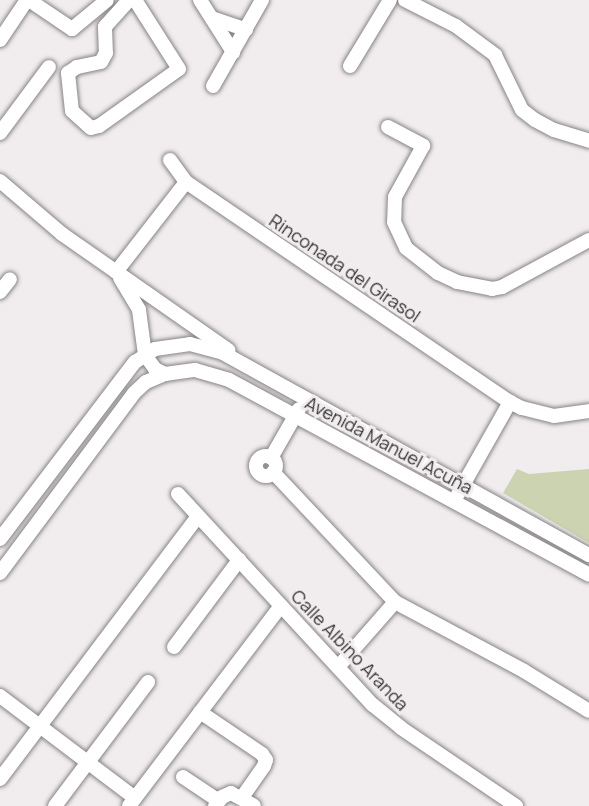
<!DOCTYPE html>
<meta charset="utf-8">
<style>
body{margin:0}
#map{position:relative;width:589px;height:806px;overflow:hidden;background:#f1edef;font-family:Manrope,sans-serif}
div>[style]{position:absolute}
.green>*{inset:0;background:#cbd3b1}
.roads{filter:drop-shadow(0 0 2px #878384) drop-shadow(0 0 2px #878384)}
.minor>*{height:14px;margin:-7px;padding:0 7px;transform-origin:7px;border-radius:7px;background:#fff}
.minor>.ring{margin:-7px;padding:0;box-sizing:content-box;background:none;border:14px solid #fff;border-radius:50%}
span{translate:-50% -50%;white-space:nowrap;text-align:center;line-height:1.15;-webkit-text-stroke:6px #f1edef;paint-order:stroke}
.street-label{font-size:18px;color:#363435}
</style>
<div id="map">
<div class="green">
<i style="clip-path:polygon(517px 469px,529px 474px,589px 469px,589px 543px,503px 493px)"></i>
</div>
<div class="roads">
<div class="minor">
<i style="left:29px;top:0;width:52px;rotate:34deg"></i>
<i style="left:72px;top:29px;width:45px;rotate:-39.6deg"></i>
<i style="left:129px;top:0;width:36px;rotate:132deg"></i>
<i style="left:105px;top:27px;width:26px;rotate:88deg"></i>
<i style="left:106px;top:53px;width:10px;rotate:119deg"></i>
<i style="left:101px;top:62px;width:25px;rotate:168deg"></i>
<i style="left:77px;top:67px;width:11px;rotate:146deg"></i>
<i style="left:68px;top:73px;width:38px;rotate:84deg"></i>
<i style="left:72px;top:111px;width:25px;rotate:42deg"></i>
<i style="left:91px;top:128px;width:8px;rotate:-14deg"></i>
<i style="left:99px;top:126px;width:98px;rotate:-35.5deg"></i>
<i style="left:179px;top:69px;width:82px;rotate:-122.5deg"></i>
<i style="left:200px;top:0;width:62px;rotate:57.6deg"></i>
<i style="left:405px;top:0;width:57px;rotate:27deg"></i>
<i style="left:456px;top:26px;width:49px;rotate:36.6deg"></i>
<i style="left:495px;top:55px;width:61px;rotate:63.9deg"></i>
<i style="left:522px;top:110px;width:16px;rotate:38deg"></i>
<i style="left:535px;top:120px;width:21px;rotate:28deg"></i>
<i style="left:554px;top:130px;width:37px;rotate:17deg"></i>
<i style="left:212px;top:18px;width:36px;rotate:19deg"></i>
<i style="left:0;top:40px;width:48px;rotate:-56deg"></i>
<i style="left:350px;top:66px;width:77px;rotate:-58.8deg"></i>
<i style="left:213px;top:86px;width:99px;rotate:-60.3deg"></i>
<i style="left:388px;top:127px;width:40px;rotate:28deg"></i>
<i style="left:423px;top:146px;width:58px;rotate:118.8deg"></i>
<i style="left:395px;top:197px;width:25px;rotate:92deg"></i>
<i style="left:394px;top:222px;width:29px;rotate:65deg"></i>
<i style="left:406px;top:248px;width:41px;rotate:38deg"></i>
<i style="left:438px;top:273px;width:21px;rotate:25deg"></i>
<i style="left:457px;top:282px;width:36px;rotate:11deg"></i>
<i style="left:492px;top:289px;width:10px;rotate:-11deg"></i>
<i style="left:502px;top:287px;width:99px;rotate:-28.4deg"></i>
<i style="left:0;top:133px;width:82px;rotate:-53.4deg"></i>
<i style="left:170px;top:160px;width:27px;rotate:54deg"></i>
<i style="left:186px;top:182px;width:392px;rotate:34.2deg"></i>
<i style="left:510px;top:402px;width:13px;rotate:27deg"></i>
<i style="left:522px;top:408px;width:33px;rotate:14deg"></i>
<i style="left:554px;top:416px;width:35px;rotate:-8deg"></i>
<i style="left:0;top:181px;width:82px;rotate:40.5deg"></i>
<i style="left:62px;top:234px;width:203px;rotate:34.9deg"></i>
<i style="left:116px;top:272px;width:114px;rotate:-52.1deg"></i>
<i style="left:120px;top:278px;width:37px;rotate:59deg"></i>
<i style="left:139px;top:310px;width:45px;rotate:82.4deg"></i>
<i style="left:145px;top:355px;width:17px;rotate:54deg"></i>
<i style="left:155px;top:369px;width:11px;rotate:27deg"></i>
<i style="left:0;top:292px;width:16px;rotate:-52deg"></i>
<i class="ring" style="left:256px;top:456px;width:6px;height:6px"></i>
<i style="left:271px;top:458px;width:56px;rotate:-60.3deg"></i>
<i style="left:273px;top:472px;width:178px;rotate:46.8deg"></i>
<i style="left:395px;top:602px;width:146px;rotate:28.1deg"></i>
<i style="left:524px;top:671px;width:76px;rotate:31.6deg"></i>
<i style="left:178px;top:494px;width:287px;rotate:47.3deg"></i>
<i style="left:373px;top:705px;width:36px;rotate:39deg"></i>
<i style="left:401px;top:728px;width:139px;rotate:34.1deg"></i>
<i style="left:458px;top:494px;width:106px;rotate:-60.5deg"></i>
<i style="left:0;top:539px;width:223px;rotate:-52.7deg"></i>
<i style="left:135px;top:362px;width:24px;rotate:-33deg"></i>
<i style="left:155px;top:349px;width:35px;rotate:-8deg"></i>
<i style="left:190px;top:344px;width:34px;rotate:15deg"></i>
<i style="left:223px;top:353px;width:418px;rotate:28.9deg"></i>
<i style="left:0;top:573px;width:224px;rotate:-53.3deg"></i>
<i style="left:134px;top:393px;width:16px;rotate:-43deg"></i>
<i style="left:146px;top:382px;width:21px;rotate:-23deg"></i>
<i style="left:165px;top:374px;width:30px;rotate:-8deg"></i>
<i style="left:195px;top:370px;width:35px;rotate:16deg"></i>
<i style="left:229px;top:380px;width:409px;rotate:28.4deg"></i>
<i style="left:174px;top:647px;width:109px;rotate:-53.2deg"></i>
<i style="left:338px;top:667px;width:86px;rotate:-48.8deg"></i>
<i style="left:0;top:696px;width:169px;rotate:37.1deg"></i>
<i style="left:200px;top:712px;width:75px;rotate:34.1deg"></i>
<i style="left:262px;top:754px;width:7px;rotate:56deg"></i>
<i style="left:266px;top:760px;width:6px;rotate:108deg"></i>
<i style="left:264px;top:766px;width:39px;rotate:125deg"></i>
<i style="left:183px;top:777px;width:43px;rotate:33.7deg"></i>
<i style="left:0;top:779px;width:329px;rotate:-53deg"></i>
<i style="left:55px;top:806px;width:155px;rotate:-53.1deg"></i>
<i style="left:129px;top:806px;width:251px;rotate:-52.8deg"></i>
<i style="left:215px;top:806px;width:11px;rotate:-52deg"></i>
<i style="left:222px;top:797px;width:10px;rotate:-24deg"></i>
<i style="left:231px;top:793px;width:26px;rotate:29deg"></i>
</div>
</div>
<div class="street-label">
<span style="left:345px;top:268px;rotate:34deg">Rinconada del Girasol</span>
<span style="left:389px;top:445px;rotate:28deg">Avenida Manuel Acuña</span>
<span style="left:350px;top:650px;rotate:46deg">Calle Albino Aranda</span>
</div>
</div>
